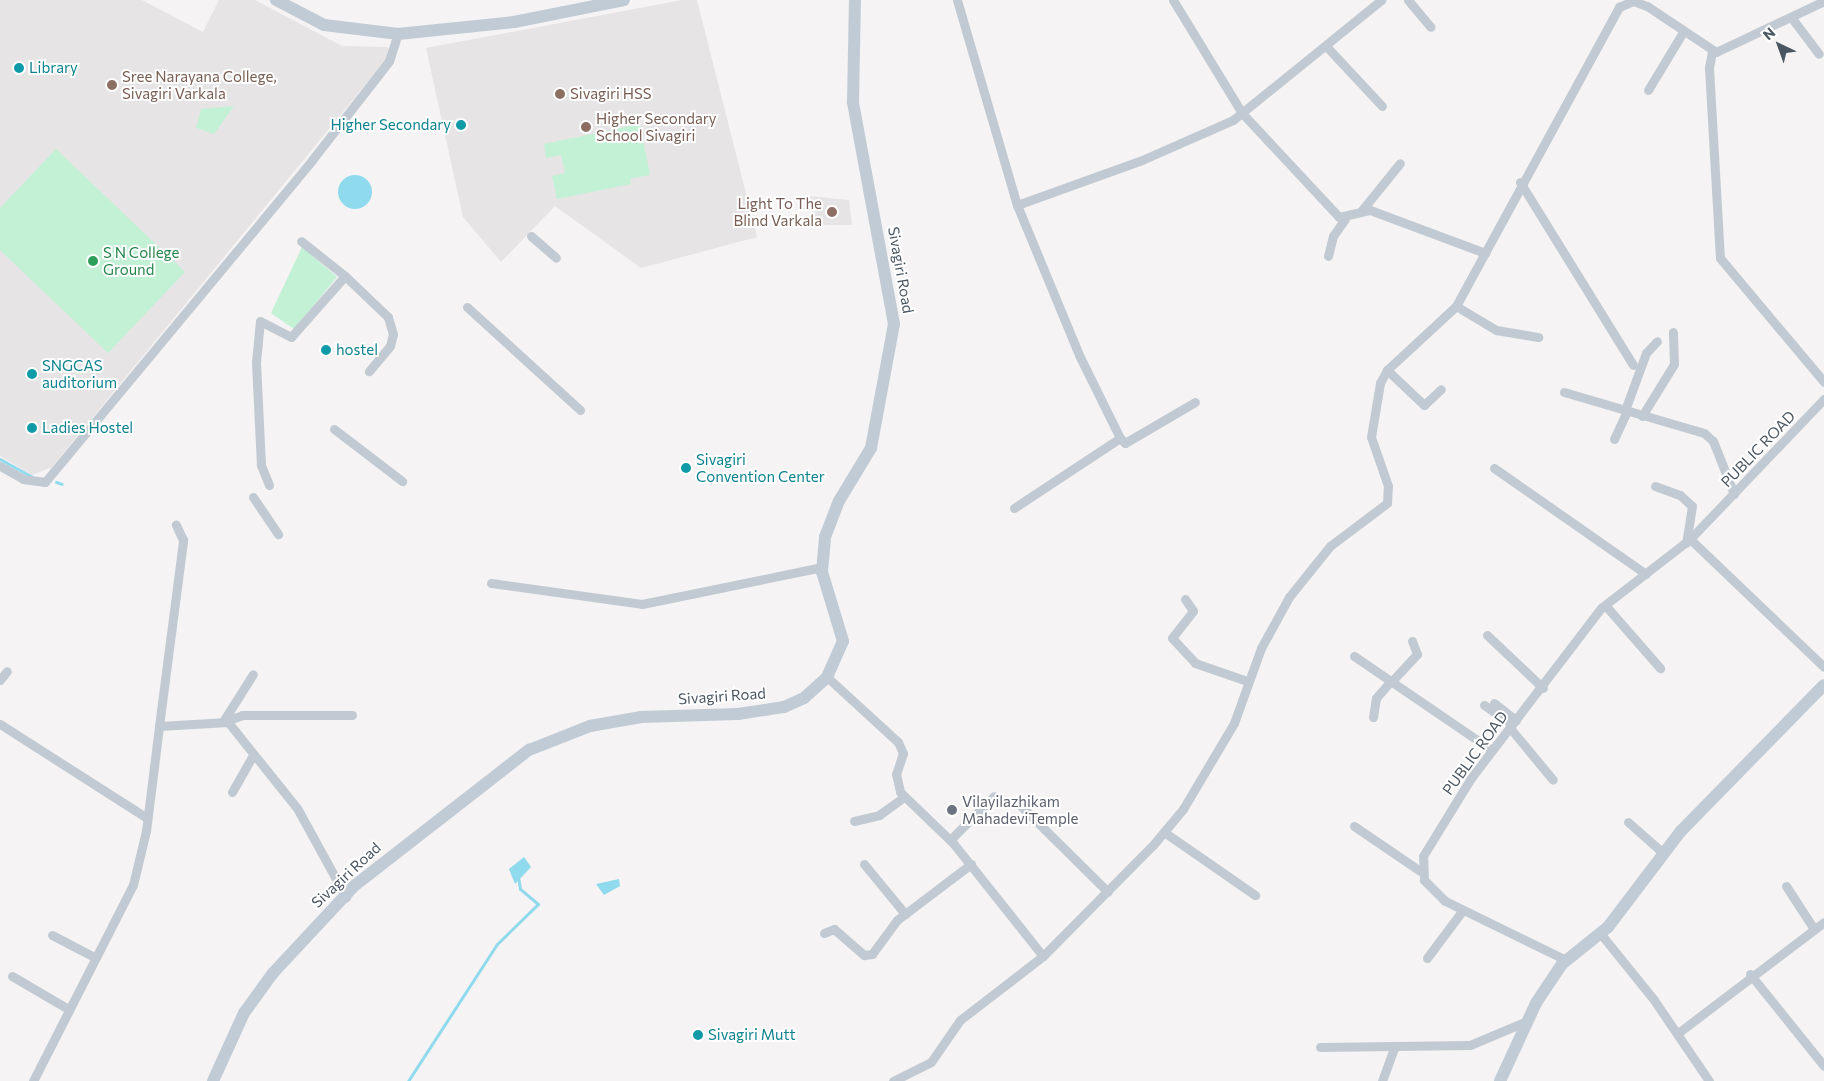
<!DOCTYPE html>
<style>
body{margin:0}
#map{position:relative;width:1824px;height:1081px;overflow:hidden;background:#f5f3f3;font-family:Commissioner,sans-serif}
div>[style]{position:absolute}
.education>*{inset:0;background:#e6e4e5}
.green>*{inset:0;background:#c3f1d5}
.water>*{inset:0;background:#90daee}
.round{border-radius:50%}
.stream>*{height:3px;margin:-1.5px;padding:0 1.5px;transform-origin:1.5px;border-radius:1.5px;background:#90daee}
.minor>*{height:9px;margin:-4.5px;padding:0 4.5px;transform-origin:4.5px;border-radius:4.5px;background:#c1cad2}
.secondary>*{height:12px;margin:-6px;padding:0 6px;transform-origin:6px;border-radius:6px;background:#c1cbd6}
.dots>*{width:14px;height:14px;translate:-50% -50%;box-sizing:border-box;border:2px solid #fff;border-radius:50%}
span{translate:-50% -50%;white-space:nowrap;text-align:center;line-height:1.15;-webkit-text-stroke:4px #fff;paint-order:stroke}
.culture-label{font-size:15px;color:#0d838f}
.left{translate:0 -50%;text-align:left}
.right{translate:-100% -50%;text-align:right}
.education-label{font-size:15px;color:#785e54}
.leisure-label{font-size:15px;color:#27864d}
.street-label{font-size:15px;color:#4a5661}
.worship-label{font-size:15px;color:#5b616d}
.north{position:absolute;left:1754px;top:20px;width:50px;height:50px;-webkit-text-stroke:4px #fff;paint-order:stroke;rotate:318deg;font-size:14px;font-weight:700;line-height:20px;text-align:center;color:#4a5661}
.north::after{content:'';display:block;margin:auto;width:18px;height:22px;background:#4a5661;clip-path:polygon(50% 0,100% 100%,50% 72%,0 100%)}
</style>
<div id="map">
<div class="education">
<i style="clip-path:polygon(0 0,142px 0,203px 32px,219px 0,255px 0,342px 46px,387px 47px,392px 52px,52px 467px,32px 475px,0 456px)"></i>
<i style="clip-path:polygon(682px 0,697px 0,757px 237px,641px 268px,555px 206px,501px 262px,463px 217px,426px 48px)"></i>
<i style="clip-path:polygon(808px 196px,849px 200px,852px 225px,817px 225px)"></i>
</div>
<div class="green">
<i style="clip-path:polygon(234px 106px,214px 134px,196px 128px,201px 109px)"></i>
<i style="clip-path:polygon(640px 124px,650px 175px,630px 179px,631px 184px,557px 199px,552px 176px,565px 173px,561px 155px,546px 158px,544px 144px)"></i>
<i style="clip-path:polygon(56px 149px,185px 272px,108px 353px,0 250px,0 208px)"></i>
<i style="clip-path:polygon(302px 247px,337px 277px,294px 329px,271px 313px)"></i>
</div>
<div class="water">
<i class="round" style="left:338px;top:175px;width:34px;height:34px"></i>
<i style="clip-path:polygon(524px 857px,531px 867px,515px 884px,509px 869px)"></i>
<i style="clip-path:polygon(619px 879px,620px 886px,604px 895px,596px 884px)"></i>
</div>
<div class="stream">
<i style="left:0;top:459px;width:37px;rotate:29deg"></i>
<i style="left:56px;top:482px;width:6px;rotate:18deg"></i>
<i style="left:408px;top:1081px;width:163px;rotate:-57deg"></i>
<i style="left:497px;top:944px;width:57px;rotate:-44.3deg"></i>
<i style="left:538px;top:904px;width:23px;rotate:-140deg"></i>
<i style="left:520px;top:889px;width:13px;rotate:-99deg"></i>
</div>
<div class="minor">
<i style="left:957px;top:0;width:214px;rotate:73.7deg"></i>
<i style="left:1017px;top:205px;width:133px;rotate:-19.8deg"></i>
<i style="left:1142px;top:160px;width:99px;rotate:-23.7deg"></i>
<i style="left:1233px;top:120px;width:191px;rotate:-39deg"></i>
<i style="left:1173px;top:0;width:132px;rotate:58.6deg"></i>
<i style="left:1242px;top:113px;width:142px;rotate:47deg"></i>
<i style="left:1339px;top:217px;width:32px;rotate:-13deg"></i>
<i style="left:1370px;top:210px;width:123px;rotate:20.5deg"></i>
<i style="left:1408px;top:0;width:35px;rotate:50deg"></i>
<i style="left:1791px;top:17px;width:46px;rotate:52.9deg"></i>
<i style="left:1326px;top:46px;width:82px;rotate:47deg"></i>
<i style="left:1712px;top:52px;width:16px;rotate:101deg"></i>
<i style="left:1709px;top:68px;width:190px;rotate:86.7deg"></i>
<i style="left:1720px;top:258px;width:162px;rotate:50deg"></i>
<i style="left:1648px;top:90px;width:68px;rotate:-58.9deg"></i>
<i style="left:1520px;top:182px;width:215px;rotate:58.3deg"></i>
<i style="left:1017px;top:205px;width:162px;rotate:67.5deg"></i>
<i style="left:1079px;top:355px;width:93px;rotate:63.7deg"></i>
<i style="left:1120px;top:438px;width:7px;rotate:45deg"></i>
<i style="left:1125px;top:443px;width:81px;rotate:-30.4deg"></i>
<i style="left:1362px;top:210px;width:60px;rotate:-51deg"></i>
<i style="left:531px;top:236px;width:33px;rotate:41deg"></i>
<i style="left:1328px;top:256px;width:21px;rotate:-76deg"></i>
<i style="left:1333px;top:236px;width:21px;rotate:-55deg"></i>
<i style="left:345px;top:276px;width:59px;rotate:43.6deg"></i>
<i style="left:388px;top:317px;width:18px;rotate:74deg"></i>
<i style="left:393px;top:334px;width:12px;rotate:104deg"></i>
<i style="left:390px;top:346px;width:33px;rotate:130deg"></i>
<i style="left:1456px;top:306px;width:47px;rotate:31deg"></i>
<i style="left:1496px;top:330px;width:43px;rotate:9.5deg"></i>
<i style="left:467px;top:307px;width:153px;rotate:42.3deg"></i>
<i style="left:1387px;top:370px;width:51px;rotate:43.4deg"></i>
<i style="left:1424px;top:405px;width:23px;rotate:-43deg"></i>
<i style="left:1564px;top:392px;width:146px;rotate:16.3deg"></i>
<i style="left:1704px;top:433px;width:12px;rotate:42deg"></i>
<i style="left:1713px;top:441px;width:57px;rotate:68.4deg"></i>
<i style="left:1625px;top:410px;width:61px;rotate:-69.8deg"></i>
<i style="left:1646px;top:353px;width:16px;rotate:-47deg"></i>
<i style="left:1642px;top:416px;width:61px;rotate:-58.4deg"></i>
<i style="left:1674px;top:364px;width:32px;rotate:-92deg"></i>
<i style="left:334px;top:429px;width:86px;rotate:37.4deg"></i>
<i style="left:1614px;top:439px;width:31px;rotate:-65deg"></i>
<i style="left:0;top:466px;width:26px;rotate:29deg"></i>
<i style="left:23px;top:479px;width:22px;rotate:8deg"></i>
<i style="left:45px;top:482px;width:418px;rotate:-50.3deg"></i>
<i style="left:312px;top:160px;width:125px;rotate:-52.1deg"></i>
<i style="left:389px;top:61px;width:28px;rotate:-72deg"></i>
<i style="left:1494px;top:468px;width:185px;rotate:34.9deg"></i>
<i style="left:269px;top:485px;width:22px;rotate:-112deg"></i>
<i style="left:261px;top:465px;width:103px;rotate:-92.8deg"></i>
<i style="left:256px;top:362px;width:41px;rotate:-84.4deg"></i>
<i style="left:260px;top:321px;width:35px;rotate:27deg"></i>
<i style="left:291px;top:337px;width:81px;rotate:-48.5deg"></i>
<i style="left:345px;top:276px;width:56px;rotate:-141.5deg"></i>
<i style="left:1655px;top:486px;width:27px;rotate:20deg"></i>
<i style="left:1680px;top:495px;width:16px;rotate:43deg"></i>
<i style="left:1692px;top:506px;width:37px;rotate:99deg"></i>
<i style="left:253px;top:497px;width:45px;rotate:56deg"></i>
<i style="left:1014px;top:508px;width:127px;rotate:-33.4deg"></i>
<i style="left:1690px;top:539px;width:185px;rotate:43.7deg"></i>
<i style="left:491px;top:583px;width:152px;rotate:7.9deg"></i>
<i style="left:642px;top:604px;width:184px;rotate:-11.6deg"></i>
<i style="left:1185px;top:599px;width:14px;rotate:56deg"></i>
<i style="left:1193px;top:611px;width:34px;rotate:128deg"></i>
<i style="left:1172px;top:638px;width:34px;rotate:47deg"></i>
<i style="left:1195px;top:663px;width:55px;rotate:19.1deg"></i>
<i style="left:1605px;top:605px;width:84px;rotate:48.9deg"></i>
<i style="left:1487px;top:635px;width:77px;rotate:43.4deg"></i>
<i style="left:1354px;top:656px;width:167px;rotate:34.3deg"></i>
<i style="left:827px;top:677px;width:96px;rotate:42.5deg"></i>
<i style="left:898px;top:742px;width:12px;rotate:66deg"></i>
<i style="left:903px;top:753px;width:22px;rotate:108deg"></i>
<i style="left:896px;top:774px;width:18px;rotate:77deg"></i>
<i style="left:900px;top:792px;width:74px;rotate:43.9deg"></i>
<i style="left:953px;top:843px;width:144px;rotate:51.5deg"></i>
<i style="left:0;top:680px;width:11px;rotate:-52deg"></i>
<i style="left:1392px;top:681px;width:37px;rotate:-47deg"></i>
<i style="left:1417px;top:654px;width:14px;rotate:-111deg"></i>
<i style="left:1494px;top:703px;width:28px;rotate:38deg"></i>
<i style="left:1484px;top:705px;width:34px;rotate:34deg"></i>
<i style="left:1373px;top:717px;width:19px;rotate:-81deg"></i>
<i style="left:1376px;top:698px;width:23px;rotate:-49deg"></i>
<i style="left:224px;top:720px;width:54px;rotate:-57.8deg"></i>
<i style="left:225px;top:721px;width:18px;rotate:-19deg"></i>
<i style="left:242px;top:715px;width:110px"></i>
<i style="left:0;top:724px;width:171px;rotate:32.6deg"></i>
<i style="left:159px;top:726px;width:188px;rotate:-82.6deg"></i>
<i style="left:183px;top:540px;width:17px;rotate:-115deg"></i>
<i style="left:1510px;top:728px;width:67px;rotate:50.4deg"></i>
<i style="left:232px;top:792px;width:43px;rotate:-60.4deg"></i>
<i style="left:1021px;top:806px;width:122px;rotate:44.7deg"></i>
<i style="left:854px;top:821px;width:26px;rotate:-13deg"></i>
<i style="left:879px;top:815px;width:31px;rotate:-36deg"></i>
<i style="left:1628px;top:822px;width:47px;rotate:41.5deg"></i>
<i style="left:1354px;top:826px;width:80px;rotate:34.3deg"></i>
<i style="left:1164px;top:832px;width:111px;rotate:34.7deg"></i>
<i style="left:950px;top:840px;width:62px;rotate:-45deg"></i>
<i style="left:864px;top:864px;width:65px;rotate:50.6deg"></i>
<i style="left:1786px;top:886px;width:51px;rotate:56.9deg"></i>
<i style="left:824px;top:933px;width:11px;rotate:-22deg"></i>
<i style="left:834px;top:929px;width:40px;rotate:41deg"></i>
<i style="left:864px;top:955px;width:8px;rotate:-7deg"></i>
<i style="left:872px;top:954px;width:42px;rotate:-53.7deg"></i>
<i style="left:897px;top:920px;width:93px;rotate:-37.1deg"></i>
<i style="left:1600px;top:933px;width:86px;rotate:51.1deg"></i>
<i style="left:1654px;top:1000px;width:98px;rotate:55.8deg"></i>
<i style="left:52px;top:935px;width:47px;rotate:27.6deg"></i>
<i style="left:1427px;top:958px;width:59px;rotate:-53.3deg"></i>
<i style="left:1566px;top:960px;width:135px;rotate:-154deg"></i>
<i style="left:1445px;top:901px;width:30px;rotate:-135deg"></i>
<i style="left:1424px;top:880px;width:24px;rotate:-92deg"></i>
<i style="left:1423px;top:856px;width:92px;rotate:-58.4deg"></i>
<i style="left:1471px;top:778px;width:214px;rotate:-52.6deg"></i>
<i style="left:1601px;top:608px;width:113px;rotate:-37.8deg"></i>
<i style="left:1690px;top:539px;width:194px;rotate:-46.3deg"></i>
<i style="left:1750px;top:974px;width:118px;rotate:51.2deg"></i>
<i style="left:12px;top:976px;width:65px;rotate:30.5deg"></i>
<i style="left:1678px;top:1033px;width:183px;rotate:-37.2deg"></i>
<i style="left:1320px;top:1047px;width:150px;rotate:-0.8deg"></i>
<i style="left:1470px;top:1045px;width:62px;rotate:-22.8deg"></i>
<i style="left:33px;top:1081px;width:220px;rotate:-63deg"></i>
<i style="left:133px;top:885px;width:56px;rotate:-76.5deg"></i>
<i style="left:146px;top:831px;width:106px;rotate:-82.9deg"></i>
<i style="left:159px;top:726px;width:69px;rotate:-3.3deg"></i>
<i style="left:228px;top:722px;width:110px;rotate:51.3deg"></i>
<i style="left:297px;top:808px;width:102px;rotate:61.2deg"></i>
<i style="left:893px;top:1081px;width:42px;rotate:-26.6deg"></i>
<i style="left:931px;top:1062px;width:51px;rotate:-55.4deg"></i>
<i style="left:960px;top:1020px;width:105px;rotate:-37.6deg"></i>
<i style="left:1043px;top:956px;width:156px;rotate:-45.3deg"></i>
<i style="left:1153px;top:845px;width:47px;rotate:-50.2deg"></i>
<i style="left:1183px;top:809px;width:100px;rotate:-59.3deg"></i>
<i style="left:1234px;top:723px;width:80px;rotate:-70.2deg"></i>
<i style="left:1261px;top:648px;width:58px;rotate:-61.2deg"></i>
<i style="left:1289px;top:597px;width:65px;rotate:-51.2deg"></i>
<i style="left:1330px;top:546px;width:71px;rotate:-37deg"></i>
<i style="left:1387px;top:503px;width:17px;rotate:-87deg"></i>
<i style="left:1388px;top:486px;width:52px;rotate:-109.1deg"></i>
<i style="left:1371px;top:437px;width:55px;rotate:-80.5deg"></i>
<i style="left:1380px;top:383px;width:15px;rotate:-62deg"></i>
<i style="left:1387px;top:370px;width:94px;rotate:-42.8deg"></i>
<i style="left:1456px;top:306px;width:341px;rotate:-61.4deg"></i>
<i style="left:1619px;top:7px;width:15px;rotate:-23deg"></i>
<i style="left:1633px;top:1px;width:15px;rotate:20deg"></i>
<i style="left:1647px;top:6px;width:83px;rotate:33.7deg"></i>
<i style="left:1716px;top:52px;width:119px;rotate:-25.3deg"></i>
<i style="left:1382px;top:1081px;width:35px;rotate:-70deg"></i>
</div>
<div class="secondary">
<i style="left:276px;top:0;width:54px;rotate:27.5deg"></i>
<i style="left:324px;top:25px;width:75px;rotate:6.9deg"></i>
<i style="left:398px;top:34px;width:117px;rotate:-5.9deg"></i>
<i style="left:514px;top:22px;width:112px;rotate:-11.3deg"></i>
<i style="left:213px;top:1081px;width:75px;rotate:-65.5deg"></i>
<i style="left:244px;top:1013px;width:49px;rotate:-54.1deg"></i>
<i style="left:273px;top:973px;width:119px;rotate:-47deg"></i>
<i style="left:354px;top:886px;width:222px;rotate:-37.9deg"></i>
<i style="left:529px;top:750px;width:66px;rotate:-21.5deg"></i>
<i style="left:590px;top:726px;width:52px;rotate:-10deg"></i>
<i style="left:641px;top:717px;width:97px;rotate:-1.8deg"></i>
<i style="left:738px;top:714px;width:47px;rotate:-8.7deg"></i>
<i style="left:784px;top:707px;width:22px;rotate:-24deg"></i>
<i style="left:804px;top:698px;width:31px;rotate:-42deg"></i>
<i style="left:827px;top:677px;width:39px;rotate:-66deg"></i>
<i style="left:843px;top:641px;width:72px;rotate:-106.9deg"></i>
<i style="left:822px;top:572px;width:35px;rotate:-85deg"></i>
<i style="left:825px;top:537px;width:39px;rotate:-69deg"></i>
<i style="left:839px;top:501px;width:62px;rotate:-58.9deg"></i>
<i style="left:871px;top:448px;width:126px;rotate:-79.5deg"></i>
<i style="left:894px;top:324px;width:226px;rotate:-100.5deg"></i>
<i style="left:853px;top:102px;width:102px;rotate:-88.9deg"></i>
<i style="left:1500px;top:1081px;width:86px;rotate:-65.2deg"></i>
<i style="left:1536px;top:1003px;width:47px;rotate:-56.3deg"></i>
<i style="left:1562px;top:964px;width:59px;rotate:-38.8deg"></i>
<i style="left:1608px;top:927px;width:121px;rotate:-52.8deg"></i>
<i style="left:1681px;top:831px;width:204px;rotate:-45.6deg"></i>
</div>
<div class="dots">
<i style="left:19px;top:68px;background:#0f9aa8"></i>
<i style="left:112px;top:85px;background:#8d6e63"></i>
<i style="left:560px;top:94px;background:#8d6e63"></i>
<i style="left:461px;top:125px;background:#0f9aa8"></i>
<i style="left:586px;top:127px;background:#8d6e63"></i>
<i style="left:832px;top:212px;background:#8d6e63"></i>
<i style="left:93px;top:261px;background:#2e9e5b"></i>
<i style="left:326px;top:350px;background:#0f9aa8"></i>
<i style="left:32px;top:374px;background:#0f9aa8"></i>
<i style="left:32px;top:428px;background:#0f9aa8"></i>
<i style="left:686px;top:468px;background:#0f9aa8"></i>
<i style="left:952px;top:810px;background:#6b7280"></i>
<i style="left:698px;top:1035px;background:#0f9aa8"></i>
</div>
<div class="culture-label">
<span class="left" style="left:29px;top:68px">Library</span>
<span class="right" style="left:451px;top:125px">Higher Secondary</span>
<span class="left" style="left:336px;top:350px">hostel</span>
<span class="left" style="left:42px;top:374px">SNGCAS<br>auditorium</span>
<span class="left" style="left:42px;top:428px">Ladies Hostel</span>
<span class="left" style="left:696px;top:468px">Sivagiri<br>Convention Center</span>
<span class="left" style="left:708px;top:1035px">Sivagiri Mutt</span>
</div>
<div class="education-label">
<span class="left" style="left:122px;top:85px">Sree Narayana College,<br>Sivagiri Varkala</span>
<span class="left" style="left:570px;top:94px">Sivagiri HSS</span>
<span class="left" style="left:596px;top:127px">Higher Secondary<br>School Sivagiri</span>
<span class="right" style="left:822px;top:212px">Light To The<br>Blind Varkala</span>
</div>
<div class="leisure-label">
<span class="left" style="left:103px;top:261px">S N College<br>Ground</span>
</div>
<div class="street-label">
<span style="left:901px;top:270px;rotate:80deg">Sivagiri Road</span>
<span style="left:1758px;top:449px;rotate:-46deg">PUBLIC ROAD</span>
<span style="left:722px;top:696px;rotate:-4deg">Sivagiri Road</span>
<span style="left:1475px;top:753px;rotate:-54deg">PUBLIC ROAD</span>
<span style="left:346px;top:875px;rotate:-43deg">Sivagiri Road</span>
</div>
<div class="worship-label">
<span class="left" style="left:962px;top:810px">Vilayilazhikam<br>MahadeviTemple</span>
</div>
<div class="north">N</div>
</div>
